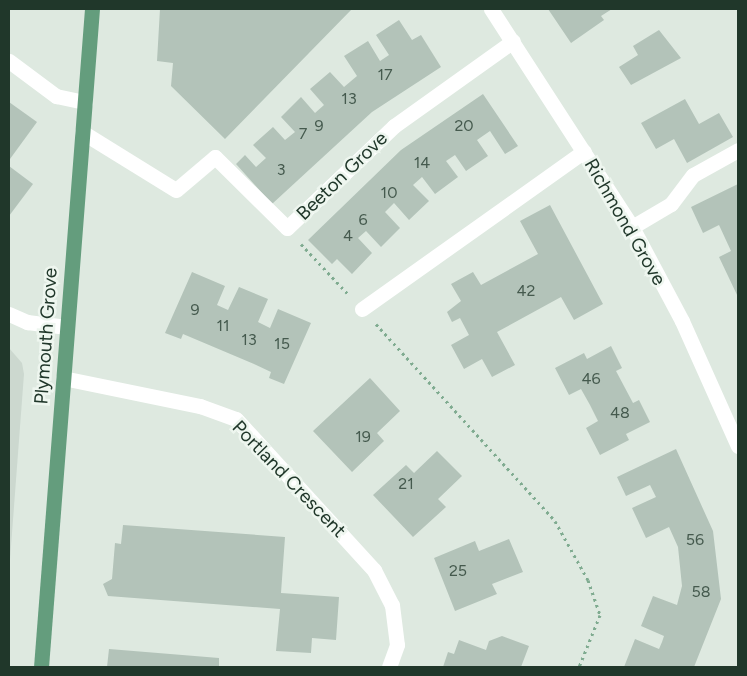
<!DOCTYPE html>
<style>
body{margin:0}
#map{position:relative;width:747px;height:676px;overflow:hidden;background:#dee9e0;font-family:Figtree,sans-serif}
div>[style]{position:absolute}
.built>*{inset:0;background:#ccd8cf}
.building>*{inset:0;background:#b3c3b9}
.path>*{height:3px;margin-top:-1.5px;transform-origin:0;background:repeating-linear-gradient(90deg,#7fab90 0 2.5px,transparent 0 6.5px)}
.service>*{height:15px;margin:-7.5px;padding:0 7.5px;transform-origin:7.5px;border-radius:7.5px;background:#fff}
.minor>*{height:15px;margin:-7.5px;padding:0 7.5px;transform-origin:7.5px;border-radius:7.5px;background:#fff}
.tertiary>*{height:15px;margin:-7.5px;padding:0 7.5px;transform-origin:7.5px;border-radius:7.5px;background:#fff}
.primary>*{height:15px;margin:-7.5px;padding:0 7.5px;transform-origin:7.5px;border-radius:7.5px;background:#649d7d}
span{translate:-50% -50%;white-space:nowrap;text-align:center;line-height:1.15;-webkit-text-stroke:5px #eef6ef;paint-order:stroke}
.number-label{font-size:16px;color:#455a4e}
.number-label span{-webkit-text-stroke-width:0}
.street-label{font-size:19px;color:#20372a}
.frame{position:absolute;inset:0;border:10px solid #20372a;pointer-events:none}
</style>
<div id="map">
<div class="built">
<i style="clip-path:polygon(9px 348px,22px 363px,24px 374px,9px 573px)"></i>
</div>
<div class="building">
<i style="clip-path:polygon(160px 9px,352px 9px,225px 139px,171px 86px,173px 63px,157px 61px)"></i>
<i style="clip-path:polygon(548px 9px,612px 9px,601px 16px,604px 20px,571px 43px)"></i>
<i style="clip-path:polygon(399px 20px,412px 40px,421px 35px,441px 67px,372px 112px,272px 204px,236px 164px,245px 155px,256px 167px,266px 158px,253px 145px,273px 127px,285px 140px,295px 132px,281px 117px,301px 97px,315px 113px,324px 105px,310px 89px,330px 72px,344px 87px,357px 76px,344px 56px,368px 41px,380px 61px,389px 55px,376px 35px)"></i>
<i style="clip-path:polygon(659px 30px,681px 58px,631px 85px,619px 67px,638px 55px,633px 46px)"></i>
<i style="clip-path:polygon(483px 94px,518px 146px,505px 154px,490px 131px,477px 140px,488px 156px,466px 171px,455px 155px,446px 161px,458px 177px,435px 194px,422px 177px,413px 185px,429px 201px,409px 220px,394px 203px,385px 212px,400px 228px,381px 247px,366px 231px,358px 238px,372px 253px,352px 274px,337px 259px,332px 264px,308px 240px,401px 150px)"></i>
<i style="clip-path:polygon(685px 99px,699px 124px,719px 113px,733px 137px,687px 163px,674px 139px,656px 149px,641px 123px)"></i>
<i style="clip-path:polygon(9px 102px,37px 122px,10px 159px,9px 158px)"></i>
<i style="clip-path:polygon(9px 166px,33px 184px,9px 216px)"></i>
<i style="clip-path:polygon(738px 184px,738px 297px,719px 257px,731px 251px,719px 225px,703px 233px,691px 207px)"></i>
<i style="clip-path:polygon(550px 205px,603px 304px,574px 320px,561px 297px,497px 332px,515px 365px,492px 377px,482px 359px,464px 369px,451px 345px,469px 335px,460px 318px,452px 322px,447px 312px,461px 301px,451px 284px,473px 272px,481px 285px,538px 254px,520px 221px)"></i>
<i style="clip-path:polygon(192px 272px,225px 286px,217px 305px,228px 310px,239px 287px,268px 299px,258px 322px,270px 328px,278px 309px,311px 323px,284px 384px,269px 378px,271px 372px,254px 364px,183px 334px,181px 339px,165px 333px)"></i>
<i style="clip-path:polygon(611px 346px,622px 368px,616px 371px,633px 403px,639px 400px,650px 422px,626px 434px,629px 440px,600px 455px,586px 428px,598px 421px,590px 405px,581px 389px,569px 395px,555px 368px,584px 353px,587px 359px)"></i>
<i style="clip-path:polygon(370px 378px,400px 411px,377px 433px,384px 441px,352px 472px,313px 431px)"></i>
<i style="clip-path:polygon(676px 449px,713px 531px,721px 599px,694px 667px,624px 667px,635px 639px,659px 649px,662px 642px,664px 636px,641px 626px,653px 596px,677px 605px,682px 586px,678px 547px,669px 527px,646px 538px,632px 508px,656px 497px,650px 485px,626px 496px,617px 477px)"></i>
<i style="clip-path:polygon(437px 451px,462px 476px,438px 499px,446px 507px,413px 537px,373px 495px,406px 465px,414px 473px)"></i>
<i style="clip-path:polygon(123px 525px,285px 537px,281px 593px,339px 597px,336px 640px,312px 638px,311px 653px,276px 651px,280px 609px,108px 596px,103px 584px,112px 579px,115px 543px,121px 544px)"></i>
<i style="clip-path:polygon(509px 539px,523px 572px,492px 584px,497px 594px,455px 611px,434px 558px,475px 541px,479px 551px)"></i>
<i style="clip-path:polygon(502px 636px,529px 646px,521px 667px,443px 667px,448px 652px,454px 654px,459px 640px,486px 650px,489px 641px)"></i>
<i style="clip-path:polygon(109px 649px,219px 658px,219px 667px,107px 667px)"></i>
</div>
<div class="path">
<i style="left:301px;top:244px;width:69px;rotate:46.8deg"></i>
<i style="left:376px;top:324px;width:266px;rotate:47.7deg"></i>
<i style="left:555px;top:521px;width:68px;rotate:60.8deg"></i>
<i style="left:588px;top:580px;width:37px;rotate:71deg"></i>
<i style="left:600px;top:615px;width:56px;rotate:112deg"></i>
</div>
<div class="service">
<i style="left:632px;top:227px;width:45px;rotate:-30.5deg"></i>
<i style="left:671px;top:204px;width:36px;rotate:-53deg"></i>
<i style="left:693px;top:175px;width:51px;rotate:-29.1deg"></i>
<i style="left:362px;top:309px;width:272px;rotate:-35.4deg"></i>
</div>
<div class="minor">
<i style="left:9px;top:61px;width:59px;rotate:36.7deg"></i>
<i style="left:56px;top:96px;width:30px;rotate:12deg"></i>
<i style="left:82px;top:132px;width:110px;rotate:31.7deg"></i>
<i style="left:176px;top:190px;width:51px;rotate:-40.2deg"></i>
<i style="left:215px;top:157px;width:101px;rotate:44.6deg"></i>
<i style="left:287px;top:228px;width:148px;rotate:-43.6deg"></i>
<i style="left:394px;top:126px;width:146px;rotate:-35.5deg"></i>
<i style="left:9px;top:314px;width:20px;rotate:24deg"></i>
<i style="left:27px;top:322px;width:40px;rotate:7.1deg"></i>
<i style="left:63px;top:378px;width:140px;rotate:11.6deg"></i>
<i style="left:200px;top:406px;width:38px;rotate:20deg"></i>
<i style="left:236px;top:419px;width:205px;rotate:47.6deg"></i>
<i style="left:374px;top:570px;width:39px;rotate:63deg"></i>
<i style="left:392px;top:605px;width:40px;rotate:82.9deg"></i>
<i style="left:397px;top:645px;width:23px;rotate:110deg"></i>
</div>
<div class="tertiary">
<i style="left:491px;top:9px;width:260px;rotate:57.1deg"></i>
<i style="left:632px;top:227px;width:106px;rotate:62deg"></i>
<i style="left:682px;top:321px;width:137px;rotate:65.9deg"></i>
</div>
<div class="primary">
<i style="left:41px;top:667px;width:660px;rotate:-85.57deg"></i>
</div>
<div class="number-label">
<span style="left:385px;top:75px">17</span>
<span style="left:349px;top:99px">13</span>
<span style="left:319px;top:126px">9</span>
<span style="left:464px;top:126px">20</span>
<span style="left:303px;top:134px">7</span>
<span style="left:422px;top:163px">14</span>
<span style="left:281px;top:170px">3</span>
<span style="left:389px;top:193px">10</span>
<span style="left:363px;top:220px">6</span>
<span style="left:348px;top:236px">4</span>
<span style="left:526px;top:291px">42</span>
<span style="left:195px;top:310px">9</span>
<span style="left:223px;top:326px">11</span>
<span style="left:249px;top:340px">13</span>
<span style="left:282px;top:344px">15</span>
<span style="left:591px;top:379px">46</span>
<span style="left:620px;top:413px">48</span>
<span style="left:363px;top:437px">19</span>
<span style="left:406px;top:484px">21</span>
<span style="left:695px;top:540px">56</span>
<span style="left:458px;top:571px">25</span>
<span style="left:701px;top:592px">58</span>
</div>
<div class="street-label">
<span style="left:342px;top:176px;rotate:-44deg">Beeton Grove</span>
<span style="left:625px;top:222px;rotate:60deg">Richmond Grove</span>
<span style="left:46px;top:336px;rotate:-86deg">Plymouth Grove</span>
<span style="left:289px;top:479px;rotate:46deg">Portland Crescent</span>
</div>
<div class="frame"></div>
</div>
